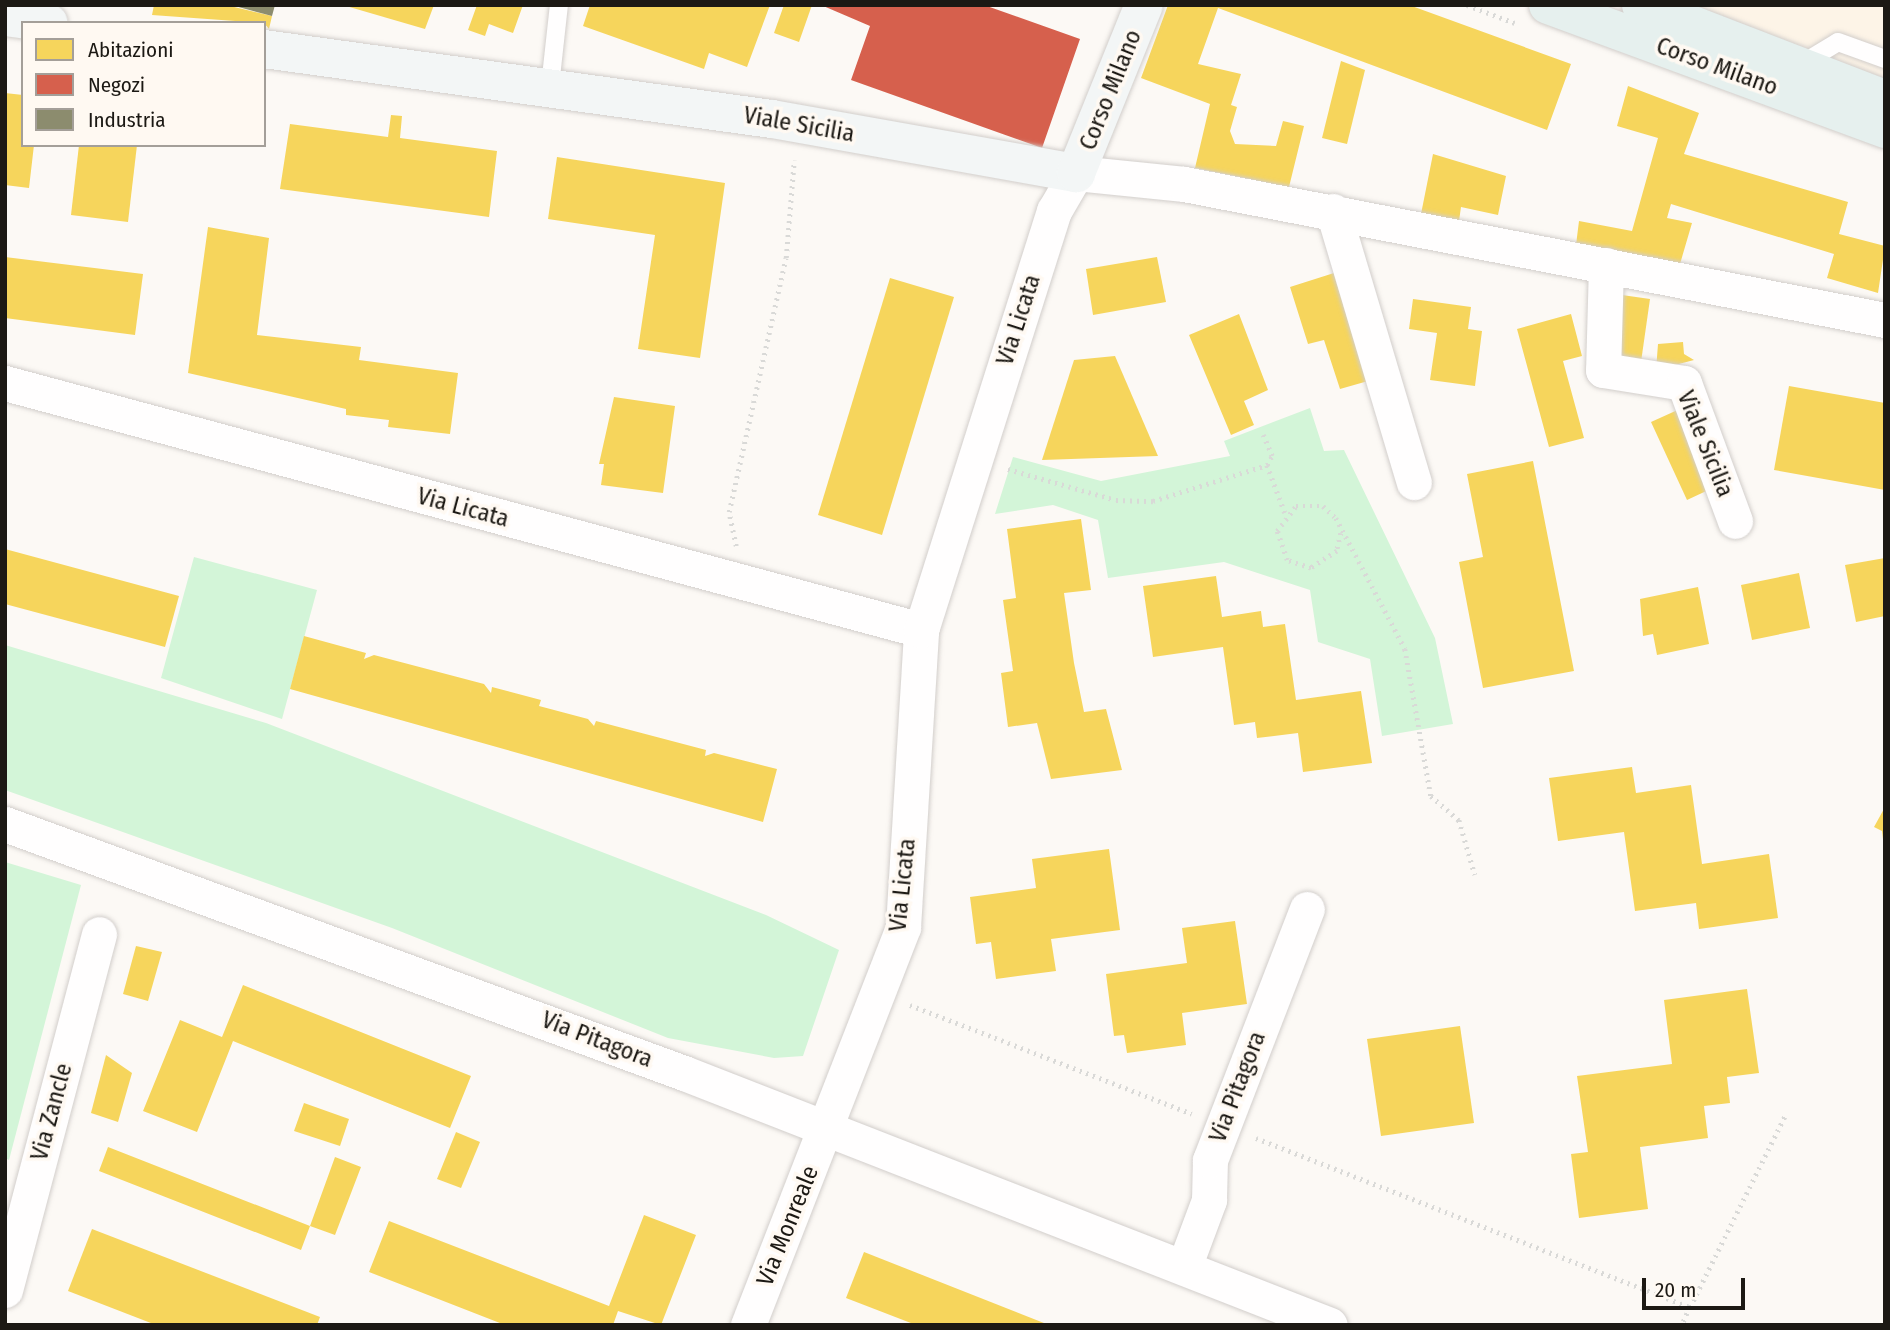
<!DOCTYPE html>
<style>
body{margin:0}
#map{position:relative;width:1890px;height:1330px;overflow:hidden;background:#fcf9f5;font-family:"Fira Sans Condensed",sans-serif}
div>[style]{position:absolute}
.built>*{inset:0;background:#fdf4e7}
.green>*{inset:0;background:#d3f5d8}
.homes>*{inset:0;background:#f6d55c}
.shops>*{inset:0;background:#d6604d}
.industry>*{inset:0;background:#8c8c6e}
.path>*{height:4.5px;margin-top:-2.25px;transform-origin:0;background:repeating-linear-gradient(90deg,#d9d9d7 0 2px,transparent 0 7px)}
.roads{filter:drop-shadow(0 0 2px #d2cecb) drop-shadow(0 0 2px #d2cecb)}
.lane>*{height:18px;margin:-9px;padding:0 9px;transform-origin:9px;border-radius:9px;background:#fffefe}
.street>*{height:35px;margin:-17.5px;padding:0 17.5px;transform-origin:17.5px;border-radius:17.5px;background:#fffefe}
.secondary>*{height:38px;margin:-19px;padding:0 19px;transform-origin:19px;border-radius:19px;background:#f3f6f6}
.primary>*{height:38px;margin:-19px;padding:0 19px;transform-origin:19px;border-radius:19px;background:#e6f0ee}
span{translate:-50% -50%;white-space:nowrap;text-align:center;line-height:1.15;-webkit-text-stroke:7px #fff9f2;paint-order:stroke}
.street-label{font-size:24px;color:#1c1914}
.frame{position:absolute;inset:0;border:7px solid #1c1914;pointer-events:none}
.legend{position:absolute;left:21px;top:21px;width:245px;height:126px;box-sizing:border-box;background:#fff9f2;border:2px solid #a49f99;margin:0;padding:9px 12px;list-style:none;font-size:21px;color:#1c1914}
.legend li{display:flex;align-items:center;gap:14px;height:35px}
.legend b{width:35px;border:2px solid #a49f99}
.scale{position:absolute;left:1642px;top:1278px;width:103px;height:32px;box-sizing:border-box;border:4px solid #1c1914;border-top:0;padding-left:9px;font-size:21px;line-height:24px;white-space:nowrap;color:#1c1914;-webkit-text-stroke:5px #fff9f2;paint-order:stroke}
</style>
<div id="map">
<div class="built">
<i style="clip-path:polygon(1691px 5px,1885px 5px,1885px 81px)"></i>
</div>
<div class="green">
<i style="clip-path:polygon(1310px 408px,1324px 451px,1344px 450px,1435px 638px,1453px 724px,1382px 736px,1370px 659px,1318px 642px,1310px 590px,1224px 562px,1108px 578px,1098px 520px,1053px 505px,995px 514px,1013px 457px,1101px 481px,1230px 456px,1224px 441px)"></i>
<i style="clip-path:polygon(194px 557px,317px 590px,282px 719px,161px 678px)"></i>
<i style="clip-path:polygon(5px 645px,266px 723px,766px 915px,839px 950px,803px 1056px,774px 1058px,668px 1038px,392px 928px,5px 790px)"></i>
<i style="clip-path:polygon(5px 862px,81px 885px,9px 1160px,5px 1158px)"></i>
</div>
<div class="homes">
<i style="clip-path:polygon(154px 5px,226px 5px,272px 16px,269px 29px,264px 23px,152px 15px)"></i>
<i style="clip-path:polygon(365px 5px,434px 5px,425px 29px,346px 6px)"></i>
<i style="clip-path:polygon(477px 5px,523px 5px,513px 33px,489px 24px,485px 36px,468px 30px)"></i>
<i style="clip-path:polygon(590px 5px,770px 5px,747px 67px,709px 53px,704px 69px,583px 26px)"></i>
<i style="clip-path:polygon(784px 5px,812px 5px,799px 42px,774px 33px)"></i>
<i style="clip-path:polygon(1168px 5px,1409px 5px,1571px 64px,1547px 130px,1218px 8px,1198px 64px,1241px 74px,1231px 105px,1237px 107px,1230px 131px,1235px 144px,1276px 146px,1283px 121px,1304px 126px,1289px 187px,1195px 168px,1210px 104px,1141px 78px)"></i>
<i style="clip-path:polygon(1341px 61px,1365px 70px,1347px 144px,1322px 138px)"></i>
<i style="clip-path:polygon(1628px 86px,1699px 113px,1684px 154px,1848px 202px,1839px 234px,1885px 246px,1878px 293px,1827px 278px,1834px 254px,1671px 204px,1667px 218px,1692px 223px,1680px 264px,1576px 245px,1579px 221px,1632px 231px,1658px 138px,1617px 126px)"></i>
<i style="clip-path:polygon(5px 93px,23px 95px,23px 145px,34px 145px,29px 188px,5px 185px)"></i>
<i style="clip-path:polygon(391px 115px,402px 116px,400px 138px,497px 151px,489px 217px,280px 189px,290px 124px,388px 137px)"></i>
<i style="clip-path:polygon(79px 145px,137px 145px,128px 222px,71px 215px)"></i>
<i style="clip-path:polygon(1433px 154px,1506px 176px,1498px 215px,1461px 207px,1459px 221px,1421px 214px)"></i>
<i style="clip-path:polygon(557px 157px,725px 183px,700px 358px,638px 349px,655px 235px,548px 219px)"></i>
<i style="clip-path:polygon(208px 227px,269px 238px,257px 335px,361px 347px,359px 360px,458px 373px,450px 434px,388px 427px,389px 420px,346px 415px,346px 409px,188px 373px)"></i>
<i style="clip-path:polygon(5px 257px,143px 274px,135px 335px,5px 318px)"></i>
<i style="clip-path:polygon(1157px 257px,1166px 302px,1093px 315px,1086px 269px)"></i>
<i style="clip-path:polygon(1334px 273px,1368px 381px,1340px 389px,1324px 340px,1308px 344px,1290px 287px)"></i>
<i style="clip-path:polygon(890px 278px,954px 297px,882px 535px,818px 515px)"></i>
<i style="clip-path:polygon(1622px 295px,1650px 299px,1641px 362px,1614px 358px)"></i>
<i style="clip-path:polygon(1413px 299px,1471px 307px,1468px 329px,1482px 331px,1475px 386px,1430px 380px,1437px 333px,1409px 329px)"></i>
<i style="clip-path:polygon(1239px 314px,1268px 390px,1244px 401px,1254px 425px,1231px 435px,1189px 335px)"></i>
<i style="clip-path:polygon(1571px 314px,1582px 356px,1563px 361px,1584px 438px,1549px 447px,1517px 329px)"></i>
<i style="clip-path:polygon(1683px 342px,1684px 354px,1694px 360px,1656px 370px,1658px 344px)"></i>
<i style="clip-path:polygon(1115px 356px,1158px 456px,1042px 460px,1074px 360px)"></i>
<i style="clip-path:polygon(1789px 386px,1885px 403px,1885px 490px,1774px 470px)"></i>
<i style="clip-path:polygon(614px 397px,675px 406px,663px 493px,601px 485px,604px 464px,599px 464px)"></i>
<i style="clip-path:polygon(1682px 408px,1717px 486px,1687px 500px,1651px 422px)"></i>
<i style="clip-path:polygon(1533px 461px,1574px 671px,1483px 688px,1459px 562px,1483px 557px,1467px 474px)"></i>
<i style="clip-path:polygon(1081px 519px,1091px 590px,1064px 593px,1074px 663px,1084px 712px,1106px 709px,1122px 770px,1051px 779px,1037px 723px,1008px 727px,1001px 673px,1013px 671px,1003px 600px,1016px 598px,1007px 529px)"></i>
<i style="clip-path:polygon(5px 549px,179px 596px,165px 647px,5px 604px)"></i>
<i style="clip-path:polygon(1885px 558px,1885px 616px,1856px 622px,1845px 565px)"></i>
<i style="clip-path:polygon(1799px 573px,1810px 628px,1752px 640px,1741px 585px)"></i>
<i style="clip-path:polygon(1216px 576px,1222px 617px,1261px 611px,1263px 627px,1285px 624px,1296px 700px,1361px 691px,1372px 763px,1303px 772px,1298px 733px,1257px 738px,1255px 722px,1234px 725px,1223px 647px,1153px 657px,1143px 586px)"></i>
<i style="clip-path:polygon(1698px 587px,1709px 644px,1657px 655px,1653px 634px,1643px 636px,1640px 599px)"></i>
<i style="clip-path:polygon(304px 636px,366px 653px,364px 659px,374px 655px,484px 684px,491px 693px,492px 687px,541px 700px,539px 706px,588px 719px,594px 726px,596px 721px,706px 750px,705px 756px,714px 753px,777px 769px,763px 822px,290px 689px)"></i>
<i style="clip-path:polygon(1632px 767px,1636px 793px,1691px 785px,1702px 864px,1769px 854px,1778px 918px,1699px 929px,1696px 903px,1635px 911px,1624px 832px,1558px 841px,1549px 778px)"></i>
<i style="clip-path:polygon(1885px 807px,1885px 856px,1882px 831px,1874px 827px)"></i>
<i style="clip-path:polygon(1109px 849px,1120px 930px,1051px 939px,1056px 971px,996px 979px,991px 942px,976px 944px,970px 897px,1036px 888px,1032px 859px)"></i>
<i style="clip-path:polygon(1235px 921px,1247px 1004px,1182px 1013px,1186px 1045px,1127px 1053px,1124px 1035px,1114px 1036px,1106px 974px,1187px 963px,1182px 928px)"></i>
<i style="clip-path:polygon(136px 946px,162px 952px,148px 1001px,123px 994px)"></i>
<i style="clip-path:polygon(243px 985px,471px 1076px,450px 1128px,233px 1041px,197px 1132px,143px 1111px,180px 1020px,222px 1037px)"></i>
<i style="clip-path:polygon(1747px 989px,1759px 1073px,1727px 1077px,1730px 1103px,1704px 1106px,1708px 1138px,1640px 1147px,1648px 1209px,1579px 1218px,1571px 1154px,1588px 1152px,1577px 1076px,1672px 1064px,1664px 1000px)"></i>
<i style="clip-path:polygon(1460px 1026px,1474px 1123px,1381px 1136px,1367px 1039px)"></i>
<i style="clip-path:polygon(106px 1055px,132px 1073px,118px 1122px,91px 1113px)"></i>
<i style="clip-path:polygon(304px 1103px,349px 1119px,340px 1146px,294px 1131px)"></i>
<i style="clip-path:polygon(456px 1132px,480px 1142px,461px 1188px,437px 1179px)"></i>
<i style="clip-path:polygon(108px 1147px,310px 1226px,335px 1157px,361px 1167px,335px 1235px,310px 1226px,301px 1250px,99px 1171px)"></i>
<i style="clip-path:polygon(644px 1215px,696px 1235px,661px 1325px,618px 1311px,613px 1325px,505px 1325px,369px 1272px,389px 1221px,609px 1306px)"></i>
<i style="clip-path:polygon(92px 1229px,320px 1317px,317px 1325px,156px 1325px,68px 1291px)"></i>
<i style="clip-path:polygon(864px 1252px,1049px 1325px,916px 1325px,846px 1298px)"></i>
</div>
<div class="shops">
<i style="clip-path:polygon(821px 5px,984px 5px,1080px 39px,1042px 148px,851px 80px,870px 26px)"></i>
</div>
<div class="industry">
<i style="clip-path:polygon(231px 5px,275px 5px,272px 16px)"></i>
</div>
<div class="path">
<i style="left:1467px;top:5px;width:51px;rotate:20.6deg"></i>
<i style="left:1267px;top:465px;width:51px;rotate:69.4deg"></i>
<i style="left:1008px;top:469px;width:112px;rotate:16deg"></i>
<i style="left:1116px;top:500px;width:37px;rotate:2deg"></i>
<i style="left:1153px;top:501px;width:120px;rotate:-17.5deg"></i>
<i style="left:1267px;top:465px;width:10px;rotate:-61deg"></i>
<i style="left:1272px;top:456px;width:23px;rotate:-113deg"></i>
<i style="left:1341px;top:533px;width:18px;rotate:103deg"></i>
<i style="left:1337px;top:551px;width:31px;rotate:147deg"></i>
<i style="left:1311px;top:568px;width:25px;rotate:-162deg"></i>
<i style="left:1287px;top:560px;width:31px;rotate:-109deg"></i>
<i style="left:1277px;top:531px;width:31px;rotate:-53deg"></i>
<i style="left:1296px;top:506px;width:27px"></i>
<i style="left:1323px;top:506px;width:18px;rotate:43deg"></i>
<i style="left:1336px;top:518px;width:148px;rotate:62.2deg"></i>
<i style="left:1405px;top:649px;width:149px;rotate:80deg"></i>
<i style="left:1431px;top:796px;width:37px;rotate:41deg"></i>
<i style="left:1459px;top:820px;width:57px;rotate:73.8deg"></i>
<i style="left:736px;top:546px;width:35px;rotate:-102deg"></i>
<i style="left:729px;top:512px;width:260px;rotate:-77.4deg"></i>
<i style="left:786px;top:258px;width:98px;rotate:-85.3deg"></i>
<i style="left:910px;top:1005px;width:302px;rotate:21.1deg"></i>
<i style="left:1256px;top:1138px;width:466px;rotate:21.3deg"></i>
<i style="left:1690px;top:1307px;width:20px;rotate:114deg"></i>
<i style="left:1690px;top:1307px;width:213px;rotate:-63.6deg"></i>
</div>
<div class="roads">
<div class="lane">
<i style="left:1800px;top:65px;width:44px;rotate:-31.2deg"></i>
<i style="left:1838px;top:42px;width:50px;rotate:19.9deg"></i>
<i style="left:550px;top:86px;width:81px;rotate:-83.7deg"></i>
</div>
<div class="street">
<i style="left:1333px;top:211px;width:283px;rotate:73.4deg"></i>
<i style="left:1606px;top:265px;width:105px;rotate:91.6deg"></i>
<i style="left:1603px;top:370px;width:82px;rotate:9.1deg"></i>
<i style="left:1684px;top:383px;width:147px;rotate:69.7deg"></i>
<i style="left:5px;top:383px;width:949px;rotate:15.09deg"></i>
<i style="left:5px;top:824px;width:723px;rotate:20.14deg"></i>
<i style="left:684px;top:1073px;width:693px;rotate:21.31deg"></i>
<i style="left:1184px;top:1267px;width:72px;rotate:-69.5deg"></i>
<i style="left:1209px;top:1200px;width:40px;rotate:-88.6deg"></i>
<i style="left:1210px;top:1160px;width:269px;rotate:-68.9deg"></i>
<i style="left:5px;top:1290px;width:368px;rotate:-75.2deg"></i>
<i style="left:748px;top:1325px;width:427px;rotate:-68.7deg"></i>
<i style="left:903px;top:927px;width:298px;rotate:-86.5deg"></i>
<i style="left:921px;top:630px;width:440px;rotate:-72.4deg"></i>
<i style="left:1054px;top:211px;width:44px;rotate:-59.9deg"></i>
<i style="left:1076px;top:173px;width:109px;rotate:5.8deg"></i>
<i style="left:1184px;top:184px;width:714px;rotate:10.98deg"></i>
</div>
<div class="secondary">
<i style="left:5px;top:17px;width:44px;rotate:7.8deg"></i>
<i style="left:264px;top:49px;width:513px;rotate:7.85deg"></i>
<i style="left:772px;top:119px;width:309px;rotate:10.1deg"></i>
<i style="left:1076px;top:173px;width:181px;rotate:-68deg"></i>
</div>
<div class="primary">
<i style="left:1548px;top:5px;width:359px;rotate:20.2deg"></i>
<i style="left:1641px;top:5px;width:261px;rotate:21.1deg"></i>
</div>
</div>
<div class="street-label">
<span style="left:1717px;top:67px;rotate:20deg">Corso Milano</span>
<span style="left:1111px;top:90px;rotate:-68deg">Corso Milano</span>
<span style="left:799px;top:125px;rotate:10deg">Viale Sicilia</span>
<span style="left:1019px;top:320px;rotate:-72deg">Via Licata</span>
<span style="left:1705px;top:444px;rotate:68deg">Viale Sicilia</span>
<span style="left:463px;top:508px;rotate:15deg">Via Licata</span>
<span style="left:903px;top:885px;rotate:-84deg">Via Licata</span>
<span style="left:597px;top:1040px;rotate:21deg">Via Pitagora</span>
<span style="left:1238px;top:1087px;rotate:-69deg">Via Pitagora</span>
<span style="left:52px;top:1112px;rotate:-75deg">Via Zancle</span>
<span style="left:788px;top:1226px;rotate:-68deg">Via Monreale</span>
</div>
<div class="frame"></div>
<ul class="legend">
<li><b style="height:19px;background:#f6d55c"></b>Abitazioni</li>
<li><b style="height:19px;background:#d6604d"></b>Negozi</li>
<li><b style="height:19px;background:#8c8c6e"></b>Industria</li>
</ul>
<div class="scale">20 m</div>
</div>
